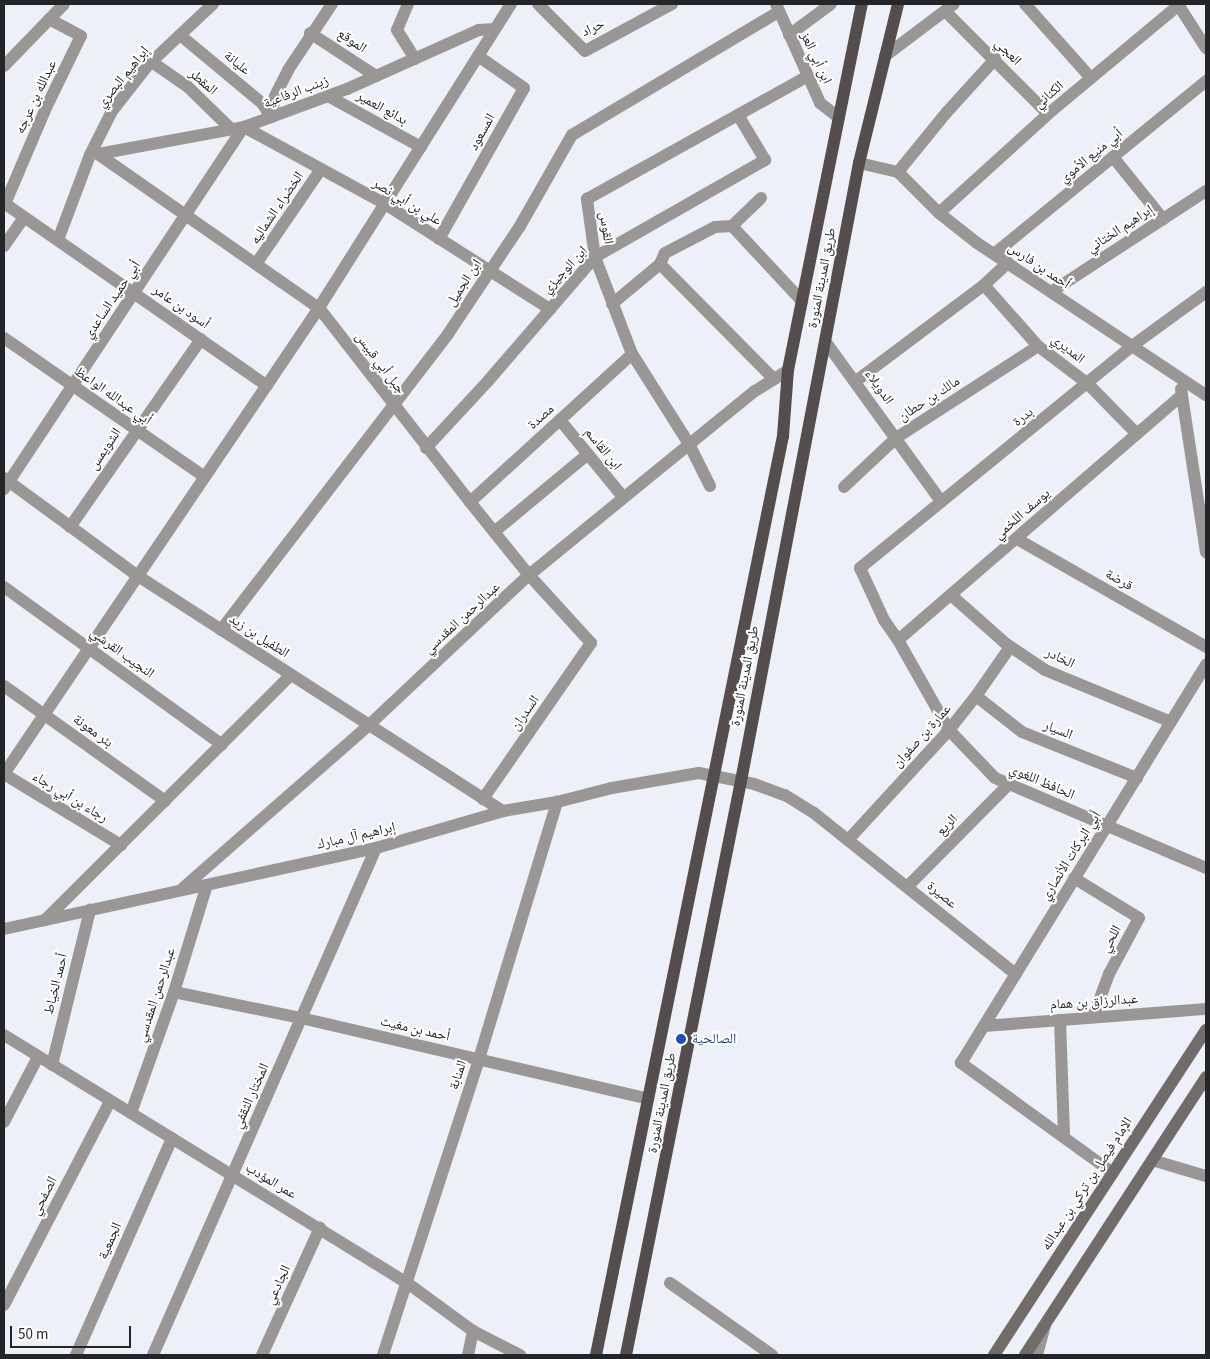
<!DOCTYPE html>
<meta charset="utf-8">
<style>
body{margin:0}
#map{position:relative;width:1210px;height:1359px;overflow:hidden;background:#edf0f8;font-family:"Source Sans 3","Noto Naskh Arabic",sans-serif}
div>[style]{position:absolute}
.street>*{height:12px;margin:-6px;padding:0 6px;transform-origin:6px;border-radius:6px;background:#9a9695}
.secondary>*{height:12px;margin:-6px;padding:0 6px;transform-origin:6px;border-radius:6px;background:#716b6a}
.primary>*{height:12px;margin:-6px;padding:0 6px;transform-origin:6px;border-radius:6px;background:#554d4d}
.dots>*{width:14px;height:14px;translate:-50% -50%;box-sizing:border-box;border:2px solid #fff;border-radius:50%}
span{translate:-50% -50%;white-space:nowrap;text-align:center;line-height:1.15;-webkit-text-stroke:4px #fff;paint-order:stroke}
.street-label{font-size:14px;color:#242528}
.transit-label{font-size:14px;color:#164399}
.left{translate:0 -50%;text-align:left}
.frame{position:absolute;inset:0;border:5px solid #242528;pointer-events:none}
.scale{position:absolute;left:10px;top:1326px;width:121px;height:22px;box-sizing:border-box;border:2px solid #242528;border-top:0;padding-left:6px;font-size:15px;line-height:18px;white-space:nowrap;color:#242528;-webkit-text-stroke:4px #fff;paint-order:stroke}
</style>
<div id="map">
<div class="street">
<i style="left:408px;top:4px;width:28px;rotate:113deg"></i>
<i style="left:397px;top:30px;width:34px;rotate:58deg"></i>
<i style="left:538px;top:4px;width:66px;rotate:45deg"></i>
<i style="left:585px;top:51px;width:99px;rotate:-28.4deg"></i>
<i style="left:776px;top:4px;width:108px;rotate:66deg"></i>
<i style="left:820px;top:103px;width:24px;rotate:38deg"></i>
<i style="left:1025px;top:4px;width:99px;rotate:48.3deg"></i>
<i style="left:1179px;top:6px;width:50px;rotate:57.3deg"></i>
<i style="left:946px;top:12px;width:144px;rotate:45deg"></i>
<i style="left:310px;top:33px;width:79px;rotate:33.1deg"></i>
<i style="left:180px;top:35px;width:107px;rotate:39.7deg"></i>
<i style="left:262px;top:103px;width:17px;rotate:57deg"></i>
<i style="left:789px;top:35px;width:52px;rotate:-36.4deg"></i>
<i style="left:885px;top:56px;width:86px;rotate:-37deg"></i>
<i style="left:152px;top:62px;width:44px;rotate:34.8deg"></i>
<i style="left:188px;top:87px;width:60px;rotate:44.3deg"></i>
<i style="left:4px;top:66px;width:86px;rotate:-45.9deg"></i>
<i style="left:328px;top:96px;width:106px;rotate:28.7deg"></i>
<i style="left:271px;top:117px;width:21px;rotate:-79deg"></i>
<i style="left:275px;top:96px;width:29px;rotate:-63deg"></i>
<i style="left:288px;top:70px;width:79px;rotate:-56.3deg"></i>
<i style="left:98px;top:154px;width:269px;rotate:34.9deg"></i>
<i style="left:319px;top:308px;width:246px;rotate:52.1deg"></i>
<i style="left:470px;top:502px;width:94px;rotate:51.1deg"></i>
<i style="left:529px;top:575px;width:92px;rotate:47.6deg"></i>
<i style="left:591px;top:643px;width:190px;rotate:124.7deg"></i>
<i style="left:98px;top:154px;width:148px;rotate:-10.5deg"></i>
<i style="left:244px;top:127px;width:110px;rotate:-20.3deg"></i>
<i style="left:347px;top:89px;width:145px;rotate:-24.1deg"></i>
<i style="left:479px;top:30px;width:16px;rotate:-4deg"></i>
<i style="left:1113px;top:157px;width:80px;rotate:51.1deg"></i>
<i style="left:859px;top:163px;width:40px;rotate:13deg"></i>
<i style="left:898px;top:172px;width:58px;rotate:45deg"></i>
<i style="left:939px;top:213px;width:48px;rotate:38.3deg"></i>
<i style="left:977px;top:243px;width:275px;rotate:33.6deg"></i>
<i style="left:898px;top:172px;width:77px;rotate:-50.8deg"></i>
<i style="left:947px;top:112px;width:72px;rotate:-47.8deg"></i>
<i style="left:761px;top:198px;width:40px;rotate:136deg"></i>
<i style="left:732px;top:226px;width:103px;rotate:47deg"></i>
<i style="left:4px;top:203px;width:320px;rotate:34.8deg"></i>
<i style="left:5px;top:204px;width:102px;rotate:-66.9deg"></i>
<i style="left:45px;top:110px;width:82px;rotate:-64.1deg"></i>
<i style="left:81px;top:36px;width:36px;rotate:-152deg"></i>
<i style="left:939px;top:213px;width:147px;rotate:-42.2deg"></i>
<i style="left:1048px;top:114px;width:172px;rotate:-39.8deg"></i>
<i style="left:439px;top:239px;width:173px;rotate:-60.6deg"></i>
<i style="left:524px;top:88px;width:56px;rotate:-145.2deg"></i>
<i style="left:58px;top:240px;width:91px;rotate:-69.4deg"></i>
<i style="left:90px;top:155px;width:49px;rotate:-63.4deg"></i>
<i style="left:112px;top:111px;width:60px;rotate:-51.8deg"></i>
<i style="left:149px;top:64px;width:88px;rotate:-43.2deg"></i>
<i style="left:4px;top:246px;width:35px;rotate:-55deg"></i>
<i style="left:994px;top:254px;width:274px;rotate:-39.2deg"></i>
<i style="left:256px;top:264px;width:115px;rotate:-55.6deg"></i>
<i style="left:660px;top:264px;width:162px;rotate:45.3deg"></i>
<i style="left:984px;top:285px;width:81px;rotate:48.5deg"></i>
<i style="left:1038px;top:346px;width:63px;rotate:37.2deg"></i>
<i style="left:1088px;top:384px;width:70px;rotate:45.6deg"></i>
<i style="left:1051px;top:292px;width:185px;rotate:-33.1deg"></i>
<i style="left:612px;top:304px;width:62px;rotate:-39.8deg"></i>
<i style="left:660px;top:264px;width:12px;rotate:-66deg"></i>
<i style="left:665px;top:253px;width:56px;rotate:-27.5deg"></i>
<i style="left:715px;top:227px;width:17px;rotate:-3deg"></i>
<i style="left:4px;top:338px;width:244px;rotate:34.7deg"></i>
<i style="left:825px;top:341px;width:198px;rotate:54.1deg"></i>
<i style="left:856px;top:381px;width:160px;rotate:-36.9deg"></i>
<i style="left:984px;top:285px;width:33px;rotate:-43deg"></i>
<i style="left:1181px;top:389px;width:165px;rotate:81.3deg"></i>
<i style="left:1182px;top:395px;width:375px;rotate:139.2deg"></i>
<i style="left:898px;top:640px;width:24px;rotate:-125deg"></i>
<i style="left:884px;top:620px;width:57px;rotate:-114.8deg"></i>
<i style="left:860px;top:568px;width:351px;rotate:-39.2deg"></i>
<i style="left:1132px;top:346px;width:92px;rotate:-36.1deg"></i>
<i style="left:560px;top:420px;width:99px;rotate:50.7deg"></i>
<i style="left:426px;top:448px;width:91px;rotate:-47.2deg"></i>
<i style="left:488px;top:381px;width:164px;rotate:-49.2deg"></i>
<i style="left:595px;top:257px;width:196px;rotate:-29.7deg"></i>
<i style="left:765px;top:160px;width:52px;rotate:-121deg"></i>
<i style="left:4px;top:478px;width:166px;rotate:36.2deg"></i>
<i style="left:138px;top:576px;width:434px;rotate:32.8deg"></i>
<i style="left:710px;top:486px;width:47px;rotate:-116.6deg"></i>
<i style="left:689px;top:444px;width:107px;rotate:-122.3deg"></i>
<i style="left:632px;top:354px;width:104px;rotate:-110.9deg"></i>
<i style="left:595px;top:257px;width:59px;rotate:-97.9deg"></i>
<i style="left:587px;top:199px;width:253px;rotate:-29.1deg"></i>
<i style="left:844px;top:487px;width:71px;rotate:-43.3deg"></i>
<i style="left:896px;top:438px;width:169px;rotate:-32.9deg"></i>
<i style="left:4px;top:489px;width:434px;rotate:-56.5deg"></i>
<i style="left:244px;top:127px;width:161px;rotate:28.6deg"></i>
<i style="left:385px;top:204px;width:196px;rotate:32.5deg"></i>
<i style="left:470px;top:502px;width:219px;rotate:-42.4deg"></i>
<i style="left:70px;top:527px;width:229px;rotate:-55.1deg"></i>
<i style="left:494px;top:532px;width:122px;rotate:-39.7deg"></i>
<i style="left:1017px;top:539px;width:218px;rotate:29.7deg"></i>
<i style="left:4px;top:587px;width:269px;rotate:35.9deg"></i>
<i style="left:951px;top:595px;width:72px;rotate:41.6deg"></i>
<i style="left:1005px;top:643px;width:48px;rotate:34deg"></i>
<i style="left:1045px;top:670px;width:136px;rotate:22.4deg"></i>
<i style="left:221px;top:630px;width:373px;rotate:-52.5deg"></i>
<i style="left:448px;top:334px;width:130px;rotate:-56.3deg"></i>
<i style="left:520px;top:226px;width:105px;rotate:-60.3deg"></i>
<i style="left:572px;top:135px;width:240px;rotate:-30.8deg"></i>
<i style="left:898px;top:640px;width:103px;rotate:60.5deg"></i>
<i style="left:949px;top:730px;width:66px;rotate:46.2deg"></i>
<i style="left:995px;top:778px;width:229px;rotate:23.1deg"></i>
<i style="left:4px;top:686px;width:198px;rotate:35.5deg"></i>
<i style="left:976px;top:696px;width:58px;rotate:38deg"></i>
<i style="left:1022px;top:732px;width:124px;rotate:21.8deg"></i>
<i style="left:4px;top:774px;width:555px;rotate:-55.94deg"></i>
<i style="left:315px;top:314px;width:367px;rotate:-57.7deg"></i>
<i style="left:4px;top:774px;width:137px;rotate:31.3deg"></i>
<i style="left:848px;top:840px;width:149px;rotate:-47.4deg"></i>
<i style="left:949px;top:730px;width:43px;rotate:-51.5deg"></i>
<i style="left:976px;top:696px;width:60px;rotate:-55.2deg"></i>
<i style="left:1074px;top:878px;width:76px;rotate:31.6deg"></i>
<i style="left:1139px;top:918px;width:64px;rotate:118.2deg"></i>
<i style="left:1109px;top:974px;width:46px;rotate:110.4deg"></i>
<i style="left:907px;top:887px;width:145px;rotate:-45.3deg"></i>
<i style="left:183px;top:888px;width:247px;rotate:-41.2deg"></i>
<i style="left:369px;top:725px;width:219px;rotate:-43.2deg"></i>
<i style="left:529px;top:575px;width:291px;rotate:-39.2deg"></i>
<i style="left:755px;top:391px;width:39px;rotate:-32deg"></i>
<i style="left:45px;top:920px;width:347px;rotate:-44.9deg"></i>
<i style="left:4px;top:929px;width:381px;rotate:-12.3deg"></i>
<i style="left:376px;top:848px;width:132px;rotate:-16.2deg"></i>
<i style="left:503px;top:811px;width:55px;rotate:-9.5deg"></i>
<i style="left:557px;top:802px;width:57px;rotate:-14.3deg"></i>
<i style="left:612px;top:788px;width:88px;rotate:-9.8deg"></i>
<i style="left:699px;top:773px;width:56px;rotate:11.3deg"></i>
<i style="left:754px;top:784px;width:33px;rotate:20deg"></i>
<i style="left:785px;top:795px;width:34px;rotate:32deg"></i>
<i style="left:814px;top:813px;width:258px;rotate:38.6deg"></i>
<i style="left:174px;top:992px;width:130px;rotate:11.6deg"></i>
<i style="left:301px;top:1018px;width:356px;rotate:13.1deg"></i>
<i style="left:1060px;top:1020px;width:117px;rotate:88deg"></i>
<i style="left:984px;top:1026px;width:223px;rotate:-4.4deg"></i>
<i style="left:4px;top:1035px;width:472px;rotate:31.6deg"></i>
<i style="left:406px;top:1282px;width:83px;rotate:36.2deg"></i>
<i style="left:473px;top:1331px;width:53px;rotate:27.1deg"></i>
<i style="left:52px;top:1065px;width:160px;rotate:-76.2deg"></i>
<i style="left:131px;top:1113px;width:128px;rotate:-70.4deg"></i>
<i style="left:174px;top:992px;width:112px;rotate:-72.9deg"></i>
<i style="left:4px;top:1122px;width:73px;rotate:-62.4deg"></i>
<i style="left:1152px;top:1160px;width:56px;rotate:16.5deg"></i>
<i style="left:1113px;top:1173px;width:188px;rotate:-144.1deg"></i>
<i style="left:961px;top:1063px;width:468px;rotate:-58.4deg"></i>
<i style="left:670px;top:1283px;width:125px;rotate:35.2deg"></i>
<i style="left:4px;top:1305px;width:230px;rotate:-62.5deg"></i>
<i style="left:76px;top:1355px;width:237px;rotate:-66.1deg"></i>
<i style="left:153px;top:1355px;width:554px;rotate:-66.26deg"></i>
<i style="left:262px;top:1355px;width:140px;rotate:-65.5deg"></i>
<i style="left:383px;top:1355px;width:311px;rotate:-72deg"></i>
<i style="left:479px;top:1059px;width:269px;rotate:-73.1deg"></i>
<i style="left:468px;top:1355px;width:25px;rotate:-78deg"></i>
<i style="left:1037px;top:1355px;width:30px;rotate:-75deg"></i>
</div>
<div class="secondary">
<i style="left:994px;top:1355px;width:388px;rotate:-56.9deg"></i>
<i style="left:1025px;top:1355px;width:332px;rotate:-56.9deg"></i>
</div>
<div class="primary">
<i style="left:596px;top:1355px;width:938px;rotate:-78.5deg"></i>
<i style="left:783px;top:436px;width:66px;rotate:-85.7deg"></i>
<i style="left:788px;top:370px;width:373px;rotate:-78.6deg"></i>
<i style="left:626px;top:1355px;width:585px;rotate:-78.67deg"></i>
<i style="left:741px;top:781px;width:629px;rotate:-79.19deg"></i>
<i style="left:859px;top:163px;width:164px;rotate:-76.2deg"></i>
</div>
<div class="dots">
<i style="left:681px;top:1039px;background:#1a4fb4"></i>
</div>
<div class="street-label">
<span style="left:593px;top:28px;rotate:-25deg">حراد</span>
<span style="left:352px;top:41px;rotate:34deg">الموقع</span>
<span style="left:1008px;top:52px;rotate:46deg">العجي</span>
<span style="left:816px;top:58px;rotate:65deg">ابن أبي العز</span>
<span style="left:237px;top:63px;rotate:39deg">عليانة</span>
<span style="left:123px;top:77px;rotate:-51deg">إبراهيم البصري</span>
<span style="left:203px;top:82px;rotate:41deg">المقطر</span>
<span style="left:296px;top:92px;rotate:-21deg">زينب الرفاعية</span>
<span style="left:1049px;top:95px;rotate:-41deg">الكناني</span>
<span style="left:36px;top:97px;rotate:-65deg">عبدالله بن عرجه</span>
<span style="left:382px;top:108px;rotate:29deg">بدائع العمير</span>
<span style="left:482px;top:132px;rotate:-61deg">المسعود</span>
<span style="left:1091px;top:156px;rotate:-39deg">أبي منيع الأموي</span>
<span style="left:407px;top:202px;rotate:31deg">علي بن أبي نصر</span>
<span style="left:277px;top:208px;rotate:-56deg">الخضراء الشماليه</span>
<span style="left:606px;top:228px;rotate:82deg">القوس</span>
<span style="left:1120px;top:229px;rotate:-33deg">إبراهيم الختاني</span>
<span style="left:1039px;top:266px;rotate:34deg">أحمد بن فارس</span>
<span style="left:565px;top:270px;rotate:-47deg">ابن الوجيزي</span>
<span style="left:822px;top:278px;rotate:-79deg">طريق المدينة المنورة</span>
<span style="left:464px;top:283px;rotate:-57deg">ابن الجميل</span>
<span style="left:112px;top:300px;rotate:-56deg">أبي حميد الساعدي</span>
<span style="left:181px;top:307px;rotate:35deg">أسود بن عامر</span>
<span style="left:1068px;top:349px;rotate:38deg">المديري</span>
<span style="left:380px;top:363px;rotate:53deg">جبل أبي قبيس</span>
<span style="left:879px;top:387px;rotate:55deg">الدويلاء</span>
<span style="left:113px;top:396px;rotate:35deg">أبي عبدالله الواعظ</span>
<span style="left:929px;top:399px;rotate:-33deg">مالك بن حطان</span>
<span style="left:541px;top:417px;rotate:-42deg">مصدة</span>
<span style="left:1023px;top:417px;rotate:-39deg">بدرة</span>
<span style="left:105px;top:449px;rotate:-56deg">الشويمس</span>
<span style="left:603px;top:449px;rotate:51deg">ابن القاسم</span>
<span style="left:1022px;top:514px;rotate:-41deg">يوسف اللخمي</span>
<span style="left:1119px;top:580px;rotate:30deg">قرضة</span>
<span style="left:462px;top:618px;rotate:-43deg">عبدالرحمن المقدسي</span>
<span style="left:259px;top:636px;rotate:33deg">الطفيل بن زيد</span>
<span style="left:122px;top:653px;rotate:36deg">النجيب القرشي</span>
<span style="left:1060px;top:658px;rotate:26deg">الخادر</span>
<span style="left:745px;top:676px;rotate:-79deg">طريق المدينة المنورة</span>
<span style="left:525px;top:713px;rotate:-55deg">السدران</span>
<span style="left:1058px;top:730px;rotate:22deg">السيار</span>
<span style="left:93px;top:731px;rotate:36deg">بئر معونة</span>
<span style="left:922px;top:736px;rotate:-48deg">عمارة بن صفوان</span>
<span style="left:1042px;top:782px;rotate:23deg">الحافظ اللغوي</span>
<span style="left:70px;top:797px;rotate:31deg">رجاء بن أبي رجاء</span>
<span style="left:947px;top:825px;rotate:-46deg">الريع</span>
<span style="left:356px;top:836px;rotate:-13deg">إبراهيم آل مبارك</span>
<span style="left:1071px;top:856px;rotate:-58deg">أبي البركات الأنصاري</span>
<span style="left:942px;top:895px;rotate:39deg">عصيرة</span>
<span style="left:1111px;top:939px;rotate:-62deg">اللحي</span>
<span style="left:56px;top:984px;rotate:-76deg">أحمد الخياط</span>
<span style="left:156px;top:995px;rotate:-72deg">عبدالرحمن المقدسي</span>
<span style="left:1094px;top:1002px;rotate:-4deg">عبدالرزاق بن همام</span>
<span style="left:415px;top:1029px;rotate:13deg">أحمد بن مغيث</span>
<span style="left:458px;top:1075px;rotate:-72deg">المنابة</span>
<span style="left:251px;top:1096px;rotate:-66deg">المختار الثقفي</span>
<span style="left:662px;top:1103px;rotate:-79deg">طريق المدينة المنورة</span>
<span style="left:271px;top:1181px;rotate:31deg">عمر المؤدب</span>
<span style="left:1087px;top:1184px;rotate:-57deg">الإمام فيصل بن تركي بن عبدالله</span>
<span style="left:44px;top:1196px;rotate:-63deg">الصفحي</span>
<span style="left:110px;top:1241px;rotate:-66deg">الجمعية</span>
<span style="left:278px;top:1285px;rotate:-65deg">الجادعي</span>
</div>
<div class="transit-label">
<span class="left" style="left:692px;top:1039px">الصالحية</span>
</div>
<div class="frame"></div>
<div class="scale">50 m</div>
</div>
